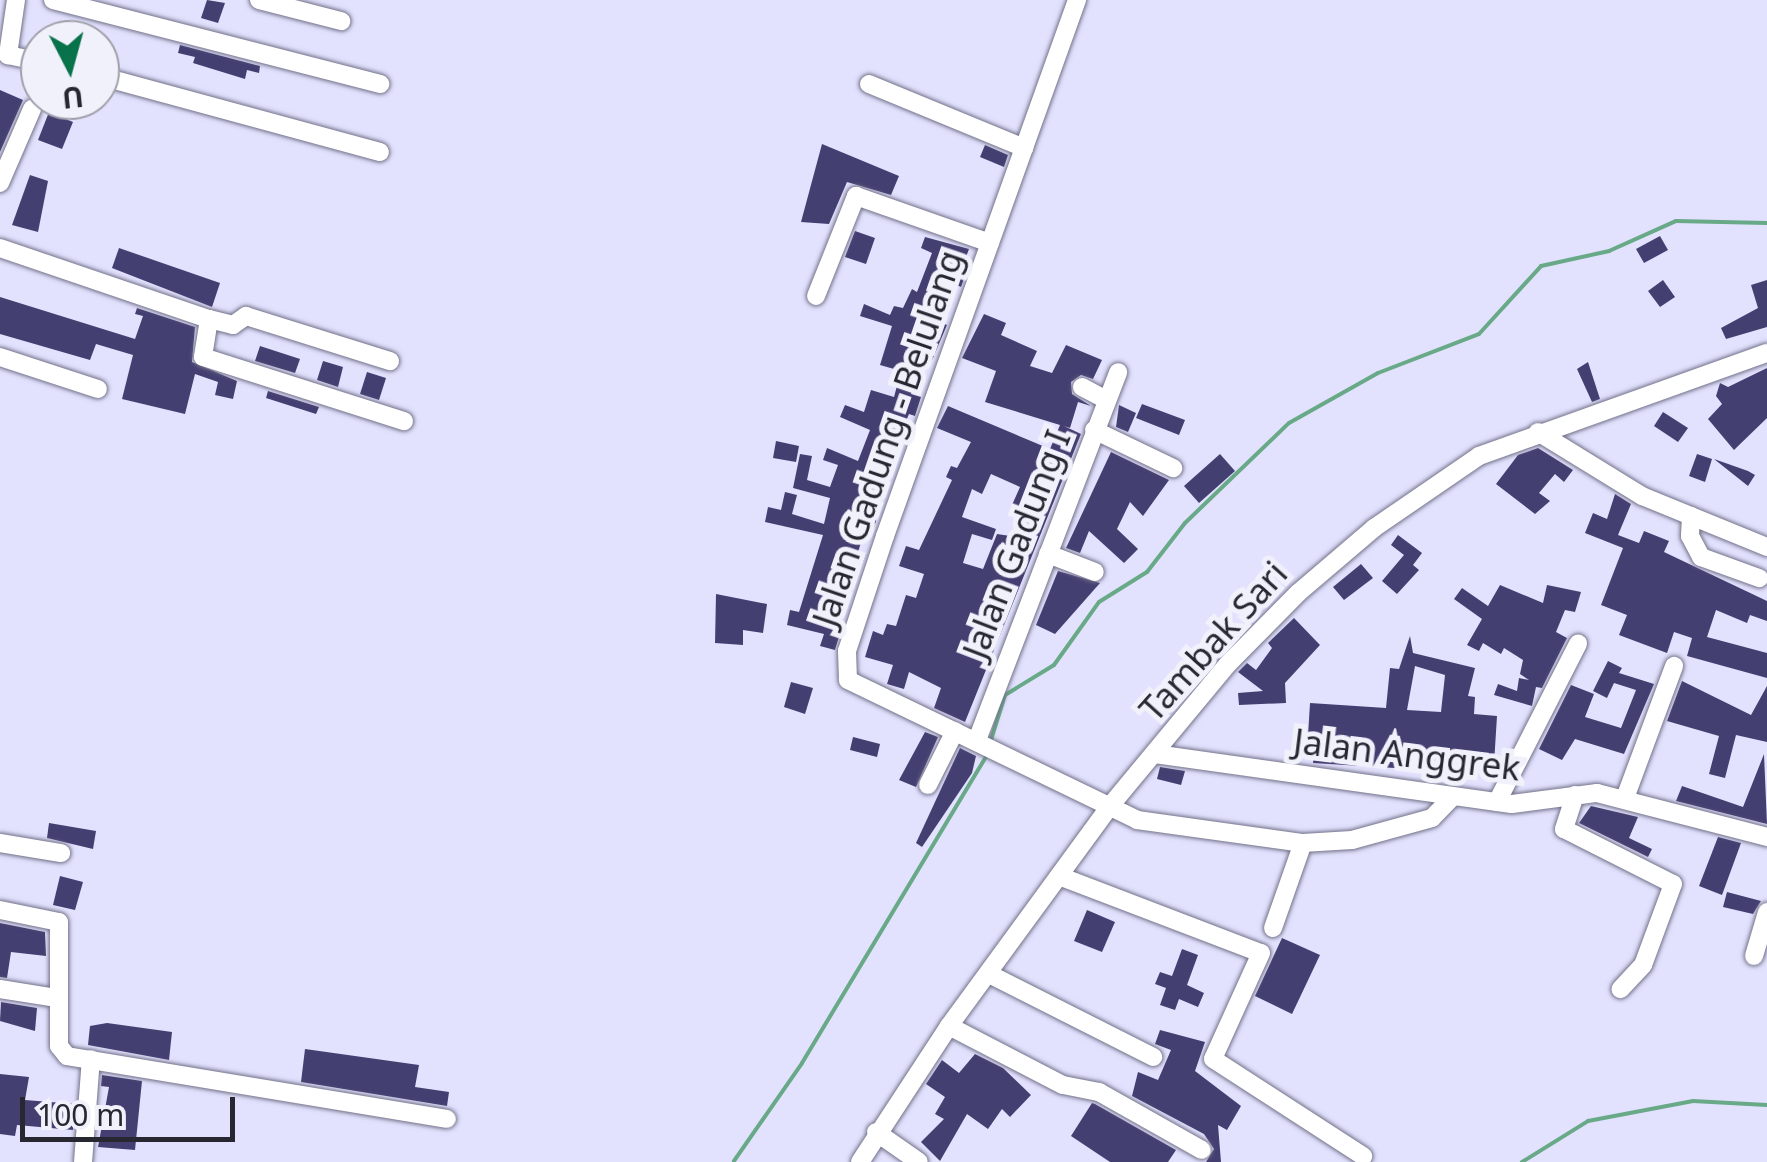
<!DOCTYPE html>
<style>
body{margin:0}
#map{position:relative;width:1767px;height:1162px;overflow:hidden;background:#e2e2fe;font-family:"Noto Sans",sans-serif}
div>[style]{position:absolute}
.stream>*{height:4px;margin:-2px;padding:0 2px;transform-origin:2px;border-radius:2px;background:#68a987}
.building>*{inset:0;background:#443f71}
.roads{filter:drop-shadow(0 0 2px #717189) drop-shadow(0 0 2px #717189)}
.minor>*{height:18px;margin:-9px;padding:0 9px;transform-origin:9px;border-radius:9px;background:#fff}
span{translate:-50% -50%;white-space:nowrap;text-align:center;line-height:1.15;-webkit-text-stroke:10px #f1f1fc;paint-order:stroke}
.street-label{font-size:35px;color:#272731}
.north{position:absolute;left:20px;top:20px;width:100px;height:100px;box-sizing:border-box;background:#f1f1fc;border:2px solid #a0a0ab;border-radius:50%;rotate:174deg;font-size:28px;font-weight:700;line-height:40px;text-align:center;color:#272731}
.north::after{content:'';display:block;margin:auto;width:35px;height:45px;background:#08734b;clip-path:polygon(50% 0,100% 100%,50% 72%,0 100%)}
.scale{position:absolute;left:20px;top:1097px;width:215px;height:45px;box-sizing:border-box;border:5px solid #272731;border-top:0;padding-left:12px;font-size:30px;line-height:35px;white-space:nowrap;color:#272731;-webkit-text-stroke:8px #f1f1fc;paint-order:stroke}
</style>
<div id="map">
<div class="stream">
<i style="left:991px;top:740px;width:47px;rotate:-72.7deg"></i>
<i style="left:1005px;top:695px;width:57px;rotate:-31.5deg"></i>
<i style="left:1054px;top:665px;width:77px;rotate:-54.5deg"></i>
<i style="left:1099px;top:602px;width:57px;rotate:-32deg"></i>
<i style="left:1147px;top:572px;width:62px;rotate:-52.2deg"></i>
<i style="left:1185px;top:523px;width:144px;rotate:-43.9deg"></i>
<i style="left:1289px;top:423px;width:102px;rotate:-29.3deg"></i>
<i style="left:1378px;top:373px;width:108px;rotate:-21.1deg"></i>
<i style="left:1479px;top:334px;width:92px;rotate:-47.6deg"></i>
<i style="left:1541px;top:266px;width:70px;rotate:-12.4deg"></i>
<i style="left:1609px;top:251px;width:73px;rotate:-24.1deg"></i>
<i style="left:1676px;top:221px;width:91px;rotate:1.3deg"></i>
<i style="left:734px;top:1161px;width:119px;rotate:-55.2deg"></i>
<i style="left:802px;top:1063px;width:361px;rotate:-59deg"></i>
<i style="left:1522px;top:1162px;width:78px;rotate:-31.8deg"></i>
<i style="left:1588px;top:1121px;width:107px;rotate:-10.8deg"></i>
<i style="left:1693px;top:1101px;width:74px;rotate:3.1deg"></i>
</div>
<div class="building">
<i style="clip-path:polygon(207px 0,225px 3px,218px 23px,201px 18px)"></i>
<i style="clip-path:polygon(180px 45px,260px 66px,259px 73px,247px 70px,245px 79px,193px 63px,195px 57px,178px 53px)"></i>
<i style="clip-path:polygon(0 90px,23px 100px,0 152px)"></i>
<i style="clip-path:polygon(49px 112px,73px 122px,62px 149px,38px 140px)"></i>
<i style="clip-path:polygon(822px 144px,899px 176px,891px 195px,847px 182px,829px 224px,801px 222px)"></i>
<i style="clip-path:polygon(985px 145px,1008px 155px,1004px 167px,980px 157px)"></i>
<i style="clip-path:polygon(30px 175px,48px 181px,38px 232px,12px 225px)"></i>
<i style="clip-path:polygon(855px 231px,875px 238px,866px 264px,845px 257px)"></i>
<i style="clip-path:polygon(1660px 236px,1668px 250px,1644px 263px,1636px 249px)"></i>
<i style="clip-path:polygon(925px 237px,969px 249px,963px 265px,968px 268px,961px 287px,952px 283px,937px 321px,947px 325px,930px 365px,920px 362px,911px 394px,921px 397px,915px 416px,909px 414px,899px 438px,892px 435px,878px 475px,888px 477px,873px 532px,865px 530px,858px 552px,866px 554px,862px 565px,848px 600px,836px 597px,830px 623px,842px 627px,835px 650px,820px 646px,824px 634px,787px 625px,790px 610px,799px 612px,823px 535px,765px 522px,768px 507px,781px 510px,785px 492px,797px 495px,792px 514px,824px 524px,830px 498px,793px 488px,800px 454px,812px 456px,807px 480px,830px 487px,838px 465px,823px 460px,827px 448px,858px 461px,870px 430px,840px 417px,845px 405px,864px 412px,871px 390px,894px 397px,901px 371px,880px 365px,892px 326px,860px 316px,864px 304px,890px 315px,894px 306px,903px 308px,912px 289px,917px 292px,932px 253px,921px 248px)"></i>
<i style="clip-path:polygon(119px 248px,220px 283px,212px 307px,112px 268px)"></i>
<i style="clip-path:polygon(1663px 280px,1675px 297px,1660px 307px,1648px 291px)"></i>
<i style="clip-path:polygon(1767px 280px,1767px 327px,1726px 339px,1721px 328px,1758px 308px,1751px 285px)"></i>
<i style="clip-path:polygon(0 297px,135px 339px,143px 316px,135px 314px,137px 308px,195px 327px,192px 362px,237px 381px,233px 399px,215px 395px,218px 382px,195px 374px,185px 414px,122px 399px,133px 355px,96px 344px,90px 360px,0 334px)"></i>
<i style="clip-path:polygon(evenodd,984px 314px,1006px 323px,1001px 335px,1037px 351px,1030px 366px,1052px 373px,1066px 345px,1102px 360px,1093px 379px,1081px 375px,1071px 382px,1072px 394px,1091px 406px,1078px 402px,1070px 428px,1064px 426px,1081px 434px,965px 722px,934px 708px,941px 688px,909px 672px,904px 689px,887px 684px,893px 665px,865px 657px,873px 631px,883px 635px,887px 624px,896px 626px,906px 595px,916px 598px,924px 574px,899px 566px,906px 546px,919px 550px,952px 480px,946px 477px,951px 466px,957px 468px,971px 442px,937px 428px,948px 406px,1050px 449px,1060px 425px,985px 402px,996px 371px,962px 358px,984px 314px,991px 474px,1020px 487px,1012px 505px,1026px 511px,1017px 537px,997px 534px,983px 569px,963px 563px,972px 534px,992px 540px,996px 529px,962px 517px,972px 489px,982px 494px,991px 474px)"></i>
<i style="clip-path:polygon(260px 346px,300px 359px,295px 373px,255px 361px)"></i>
<i style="clip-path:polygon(323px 361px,343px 367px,338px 387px,317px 380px)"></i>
<i style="clip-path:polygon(1588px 362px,1600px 399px,1592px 402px,1577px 369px)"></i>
<i style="clip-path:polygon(1767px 368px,1767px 418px,1734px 450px,1708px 419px,1722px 404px,1716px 396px,1720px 383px,1728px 387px)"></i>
<i style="clip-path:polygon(367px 372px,386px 378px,379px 400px,360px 394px)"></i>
<i style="clip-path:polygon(268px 391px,319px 407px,316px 414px,266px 398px)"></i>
<i style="clip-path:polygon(1142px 404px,1185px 420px,1179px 435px,1136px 418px)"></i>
<i style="clip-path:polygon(1119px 405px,1136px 413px,1128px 432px,1116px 427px)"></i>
<i style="clip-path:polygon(1663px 412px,1688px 428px,1678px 442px,1654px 426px)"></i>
<i style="clip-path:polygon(776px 441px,799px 446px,796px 462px,773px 458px)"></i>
<i style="clip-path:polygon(1538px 448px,1573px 470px,1564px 482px,1555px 474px,1539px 493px,1550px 501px,1535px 514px,1496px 484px,1518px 455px)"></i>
<i style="clip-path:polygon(1111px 452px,1169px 480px,1143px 516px,1130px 502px,1117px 529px,1138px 549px,1124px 563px,1089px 531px,1080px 553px,1066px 548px)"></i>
<i style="clip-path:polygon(1220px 454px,1235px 471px,1199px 503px,1184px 486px)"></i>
<i style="clip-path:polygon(1697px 454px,1712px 459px,1705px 482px,1689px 476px)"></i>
<i style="clip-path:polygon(1714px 459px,1748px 471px,1755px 475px,1748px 486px)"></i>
<i style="clip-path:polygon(1615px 494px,1631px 504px,1618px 535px,1639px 543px,1644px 531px,1669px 541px,1664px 552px,1767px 601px,1767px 621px,1750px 615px,1747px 623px,1716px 610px,1707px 637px,1767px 653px,1767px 678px,1687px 656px,1692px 638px,1674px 632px,1667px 653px,1619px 635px,1627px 615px,1601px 605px,1623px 548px,1585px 533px,1593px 513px,1607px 519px)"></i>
<i style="clip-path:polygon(1398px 535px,1422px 553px,1413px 565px,1419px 570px,1397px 594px,1382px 581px,1404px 555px,1391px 545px)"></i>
<i style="clip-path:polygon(1361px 564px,1373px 578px,1344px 600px,1333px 587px)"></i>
<i style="clip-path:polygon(1058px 571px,1100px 583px,1055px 634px,1036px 625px)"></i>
<i style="clip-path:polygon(1500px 585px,1543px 603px,1547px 585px,1581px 592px,1575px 612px,1565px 610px,1556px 632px,1567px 638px,1542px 688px,1536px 687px,1532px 706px,1494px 695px,1498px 684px,1517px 691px,1519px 678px,1529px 680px,1520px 674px,1523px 660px,1504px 648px,1501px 654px,1483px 643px,1479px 651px,1467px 645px,1482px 619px,1454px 599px,1462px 588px,1488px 606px)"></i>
<i style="clip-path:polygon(716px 594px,767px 604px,763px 633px,743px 630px,743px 645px,715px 643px)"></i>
<i style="clip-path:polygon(1294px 618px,1320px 645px,1285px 683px,1286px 703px,1239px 705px,1238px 693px,1263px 691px,1238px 672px,1247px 663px,1256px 670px,1272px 648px,1268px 643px)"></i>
<i style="clip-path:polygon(evenodd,1410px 636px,1413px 653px,1475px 668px,1468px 696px,1475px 697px,1474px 714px,1497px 716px,1494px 764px,1411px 759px,1411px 769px,1313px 763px,1314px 753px,1307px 752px,1310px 703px,1386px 708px,1390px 668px,1399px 669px,1410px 636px,1415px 666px,1445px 675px,1441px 712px,1407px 710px,1415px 666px)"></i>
<i style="clip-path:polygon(1608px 661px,1622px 668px,1619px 673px,1654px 684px,1624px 754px,1575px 739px,1562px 760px,1539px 749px,1571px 685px,1594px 694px,1585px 717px,1621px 728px,1636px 690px,1614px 683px,1607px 698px,1593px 691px)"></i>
<i style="clip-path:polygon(1682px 681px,1751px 715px,1767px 686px,1767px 742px,1736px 735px,1725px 778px,1709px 774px,1719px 736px,1667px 721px)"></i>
<i style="clip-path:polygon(791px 682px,813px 688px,805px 714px,784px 707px)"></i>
<i style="clip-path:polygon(925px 732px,938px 737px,916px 787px,899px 780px)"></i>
<i style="clip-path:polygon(853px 737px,880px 744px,877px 757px,850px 750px)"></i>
<i style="clip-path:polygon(960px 748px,976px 756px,972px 773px,922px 847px,916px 843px)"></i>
<i style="clip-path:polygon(1764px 754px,1767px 824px,1676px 801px,1682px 786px,1743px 807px)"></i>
<i style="clip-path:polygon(1160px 767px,1185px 771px,1181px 785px,1157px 779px)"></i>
<i style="clip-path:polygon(1591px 806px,1638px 817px,1629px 838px,1652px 849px,1648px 857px,1579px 823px)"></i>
<i style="clip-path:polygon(49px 823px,96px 831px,93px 849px,47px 838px)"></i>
<i style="clip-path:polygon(1718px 837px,1741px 843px,1722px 895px,1699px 886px)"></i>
<i style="clip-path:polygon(60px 876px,83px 882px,75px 910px,53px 905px)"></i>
<i style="clip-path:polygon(1727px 892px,1761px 901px,1753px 914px,1723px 907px)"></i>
<i style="clip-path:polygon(1087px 910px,1115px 922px,1102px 952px,1074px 941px)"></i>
<i style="clip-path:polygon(0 923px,45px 932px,46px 956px,11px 952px,7px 978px,0 977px)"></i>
<i style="clip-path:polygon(1282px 938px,1320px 955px,1292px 1014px,1255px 996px)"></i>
<i style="clip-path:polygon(1182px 949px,1198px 955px,1187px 985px,1204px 993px,1198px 1007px,1179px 999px,1175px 1010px,1160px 1005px,1166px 988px,1155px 984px,1160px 972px,1172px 976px)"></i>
<i style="clip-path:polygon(1px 1002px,37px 1008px,35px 1031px,0 1021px)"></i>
<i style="clip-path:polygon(107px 1023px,172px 1032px,169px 1060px,88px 1045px,90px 1026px)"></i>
<i style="clip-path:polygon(1160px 1030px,1205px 1042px,1195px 1071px,1241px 1106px,1227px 1130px,1218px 1125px,1221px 1162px,1206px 1162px,1214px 1149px,1204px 1134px,1132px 1096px,1138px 1072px,1158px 1080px,1171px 1050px,1155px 1044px)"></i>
<i style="clip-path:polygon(305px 1049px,419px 1065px,415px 1087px,449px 1092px,447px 1106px,301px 1082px)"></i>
<i style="clip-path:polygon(975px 1054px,1003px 1068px,1031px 1095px,1010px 1117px,1002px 1109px,988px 1129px,967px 1114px,940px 1161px,921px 1142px,944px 1119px,935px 1114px,945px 1097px,926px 1084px,942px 1060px,959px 1073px)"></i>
<i style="clip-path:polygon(0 1074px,29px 1077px,25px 1100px,75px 1104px,73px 1130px,17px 1125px,15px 1136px,0 1134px)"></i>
<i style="clip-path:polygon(102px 1075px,142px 1081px,135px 1150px,98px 1147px,109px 1087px,101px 1086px)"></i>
<i style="clip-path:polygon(1092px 1103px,1095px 1104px,1176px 1150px,1168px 1162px,1110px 1162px,1071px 1136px)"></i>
</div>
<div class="roads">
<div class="minor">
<i style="left:16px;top:0;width:56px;rotate:98.3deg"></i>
<i style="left:8px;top:55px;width:33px;rotate:12deg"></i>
<i style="left:53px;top:0;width:338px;rotate:14.4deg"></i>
<i style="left:259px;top:0;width:85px;rotate:14.4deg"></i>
<i style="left:1077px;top:0;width:569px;rotate:109.71deg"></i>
<i style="left:885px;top:536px;width:121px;rotate:108.3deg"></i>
<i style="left:847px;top:651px;width:29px;rotate:88deg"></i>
<i style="left:848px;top:680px;width:321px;rotate:25.8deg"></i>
<i style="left:1137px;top:820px;width:168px;rotate:7.9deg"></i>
<i style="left:1303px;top:843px;width:49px;rotate:-3.5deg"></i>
<i style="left:1352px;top:840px;width:83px;rotate:-15.4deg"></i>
<i style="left:1432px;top:818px;width:30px;rotate:-46deg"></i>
<i style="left:100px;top:76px;width:290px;rotate:15.2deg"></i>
<i style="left:869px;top:84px;width:168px;rotate:22.4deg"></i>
<i style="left:0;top:183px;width:81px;rotate:-66.6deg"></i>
<i style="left:0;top:248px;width:221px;rotate:18.8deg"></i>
<i style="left:209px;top:319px;width:38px;rotate:99deg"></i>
<i style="left:203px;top:357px;width:211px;rotate:17.7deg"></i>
<i style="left:816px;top:296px;width:108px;rotate:-68.2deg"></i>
<i style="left:856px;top:196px;width:142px;rotate:19.3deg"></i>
<i style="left:209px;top:319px;width:25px;rotate:14deg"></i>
<i style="left:233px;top:325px;width:16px;rotate:-35deg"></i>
<i style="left:246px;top:316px;width:151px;rotate:17.4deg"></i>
<i style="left:0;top:357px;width:103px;rotate:18.1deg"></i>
<i style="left:1082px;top:387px;width:27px;rotate:28deg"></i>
<i style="left:1094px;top:430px;width:88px;rotate:25.7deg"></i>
<i style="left:1538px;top:432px;width:122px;rotate:31.6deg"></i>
<i style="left:1642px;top:496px;width:135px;rotate:22.2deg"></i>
<i style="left:1691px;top:516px;width:20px;rotate:93deg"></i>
<i style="left:1690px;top:536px;width:24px;rotate:62deg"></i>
<i style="left:1701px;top:557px;width:62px;rotate:19.9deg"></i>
<i style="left:1048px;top:554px;width:50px;rotate:21deg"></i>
<i style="left:977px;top:740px;width:394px;rotate:-69deg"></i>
<i style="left:1155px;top:754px;width:360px;rotate:8deg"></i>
<i style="left:1512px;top:804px;width:86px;rotate:-7.4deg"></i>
<i style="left:1597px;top:793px;width:176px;rotate:14.5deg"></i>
<i style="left:928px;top:785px;width:60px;rotate:-63.4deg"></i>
<i style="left:1575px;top:795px;width:36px;rotate:108deg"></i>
<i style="left:1564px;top:829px;width:122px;rotate:26.8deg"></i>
<i style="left:1673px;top:884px;width:86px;rotate:110.3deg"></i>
<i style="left:1643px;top:965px;width:33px;rotate:133deg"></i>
<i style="left:1625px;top:798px;width:141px;rotate:-69.6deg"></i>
<i style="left:1497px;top:802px;width:178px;rotate:-62.9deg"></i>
<i style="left:0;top:843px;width:62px;rotate:9.3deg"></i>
<i style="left:1059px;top:876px;width:216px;rotate:20.9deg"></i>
<i style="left:1261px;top:953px;width:116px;rotate:114.4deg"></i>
<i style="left:1213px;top:1059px;width:179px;rotate:32.9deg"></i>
<i style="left:0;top:910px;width:60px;rotate:11.5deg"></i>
<i style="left:59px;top:922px;width:124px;rotate:90deg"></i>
<i style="left:59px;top:1046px;width:13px;rotate:51deg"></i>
<i style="left:67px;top:1056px;width:385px;rotate:9.4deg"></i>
<i style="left:1273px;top:928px;width:90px;rotate:-70.6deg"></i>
<i style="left:1754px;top:956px;width:46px;rotate:-73.5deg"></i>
<i style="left:989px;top:974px;width:184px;rotate:26.8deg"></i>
<i style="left:0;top:989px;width:58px;rotate:9deg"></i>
<i style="left:949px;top:1026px;width:128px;rotate:27.4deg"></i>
<i style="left:1063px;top:1085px;width:37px;rotate:11deg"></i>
<i style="left:1099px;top:1092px;width:118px;rotate:29.4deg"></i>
<i style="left:876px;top:1132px;width:52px;rotate:34.9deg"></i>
<i style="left:83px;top:1162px;width:103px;rotate:-85.6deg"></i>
<i style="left:860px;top:1162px;width:163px;rotate:-56.8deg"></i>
<i style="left:949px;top:1026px;width:273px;rotate:-53.8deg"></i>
<i style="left:1110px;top:806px;width:183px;rotate:-50.3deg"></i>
<i style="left:1227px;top:665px;width:101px;rotate:-45.4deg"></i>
<i style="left:1298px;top:593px;width:100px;rotate:-40.5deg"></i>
<i style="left:1374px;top:528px;width:127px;rotate:-34.4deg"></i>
<i style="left:1479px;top:456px;width:306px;rotate:-19.7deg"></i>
</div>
</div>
<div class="street-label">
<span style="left:887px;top:438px;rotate:-71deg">Jalan Gadung - Belulang</span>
<span style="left:1016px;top:544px;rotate:-69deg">Jalan Gadung I</span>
<span style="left:1213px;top:641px;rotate:-48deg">Tambak Sari</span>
<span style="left:1407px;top:754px;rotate:7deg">Jalan Anggrek</span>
</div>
<div class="north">U</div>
<div class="scale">100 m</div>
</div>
